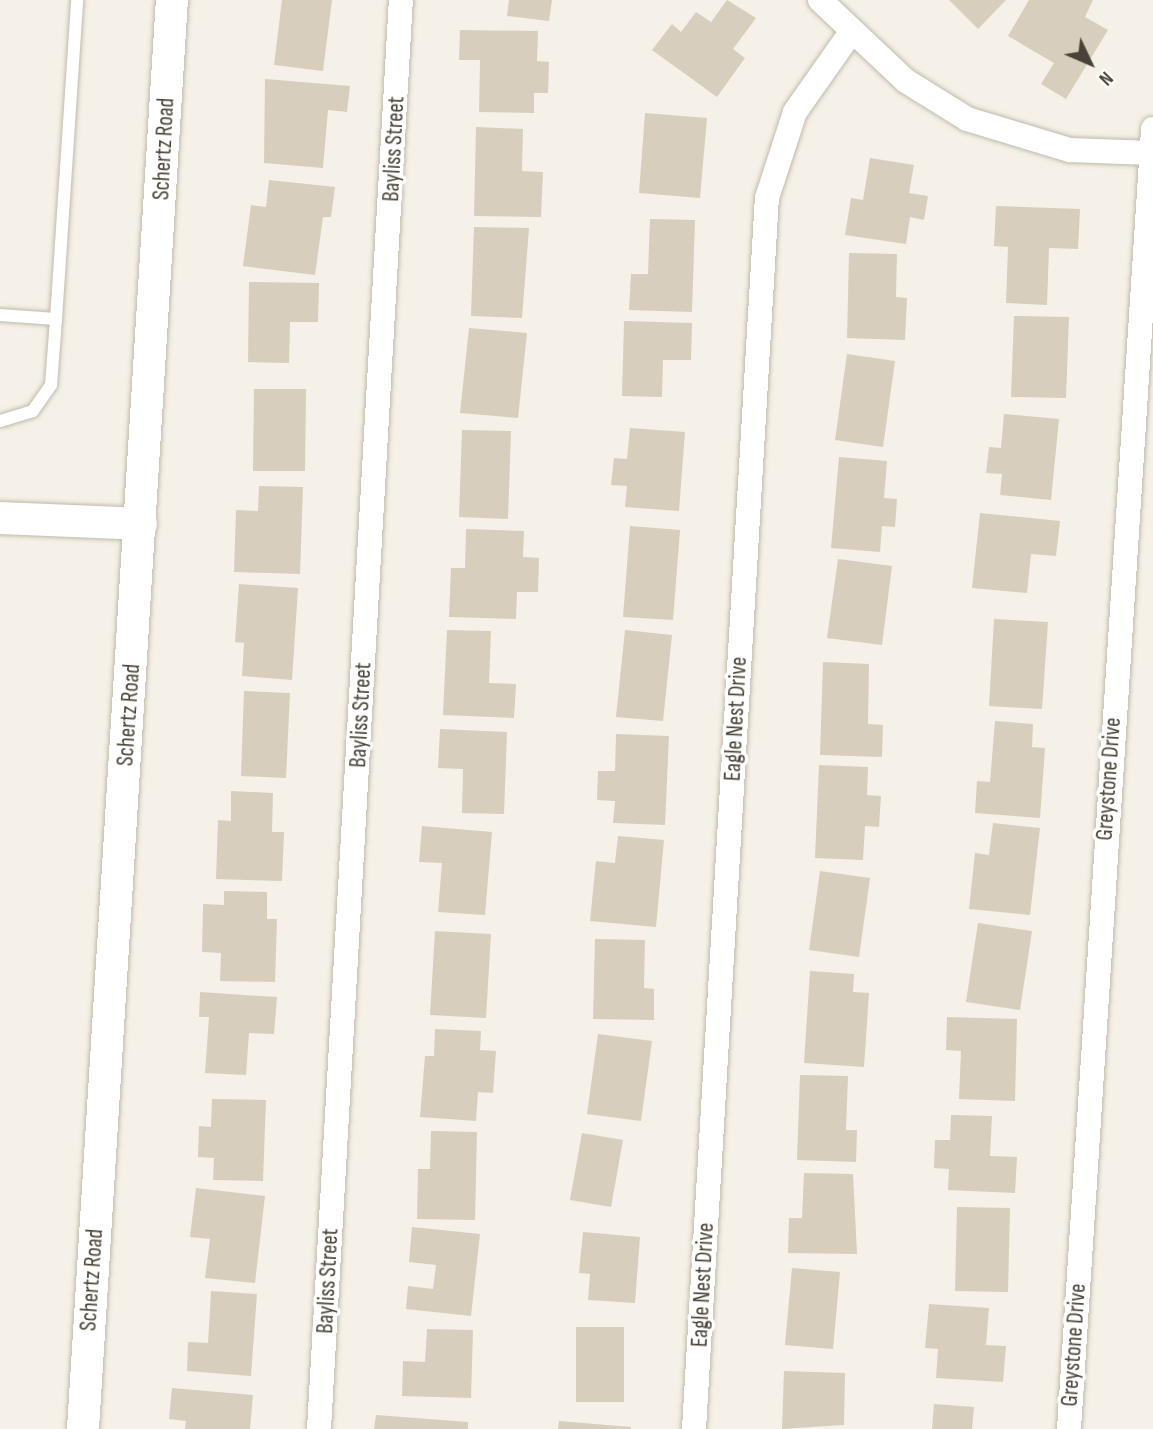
<!DOCTYPE html>
<style>
body{margin:0}
#map{position:relative;width:1153px;height:1429px;overflow:hidden;background:#f5f1e8;font-family:"Sofia Sans Condensed",sans-serif}
div>[style]{position:absolute}
.building>*{inset:0;background:#d7cebd}
.roads{filter:drop-shadow(0 0 2px #c1baaa) drop-shadow(0 0 2px #c1baaa)}
.service>*{height:12px;margin:-6px;padding:0 6px;transform-origin:6px;border-radius:6px;background:#fff}
.minor>*{height:24px;margin:-12px;padding:0 12px;transform-origin:12px;border-radius:12px;background:#fff}
.tertiary>*{height:32px;margin:-16px;padding:0 16px;transform-origin:16px;border-radius:16px;background:#fff}
span{translate:-50% -50%;white-space:nowrap;text-align:center;line-height:1.15;-webkit-text-stroke:7px #fff;paint-order:stroke}
.street-label{font-size:23px;color:#494236}
.north{position:absolute;left:1055px;top:28px;width:70px;height:70px;-webkit-text-stroke:5px #fff;paint-order:stroke;rotate:134deg;font-size:19px;font-weight:700;line-height:28px;text-align:center;color:#494236}
.north::after{content:'';display:block;margin:auto;width:24px;height:32px;background:#494236;clip-path:polygon(50% 0,100% 100%,50% 72%,0 100%)}
</style>
<div id="map">
<div class="building">
<i style="clip-path:polygon(282px 0,332px 0,323px 71px,274px 65px)"></i>
<i style="clip-path:polygon(509px 0,552px 0,549px 21px,507px 16px)"></i>
<i style="clip-path:polygon(727px 0,756px 18px,733px 49px,745px 58px,717px 97px,652px 50px,672px 24px,681px 32px,696px 12px,711px 22px)"></i>
<i style="clip-path:polygon(949px 0,1006px 0,978px 29px)"></i>
<i style="clip-path:polygon(1029px 0,1093px 0,1085px 17px,1108px 30px,1066px 99px,1041px 84px,1054px 63px,1008px 36px)"></i>
<i style="clip-path:polygon(460px 30px,538px 31px,537px 61px,549px 62px,548px 93px,534px 93px,534px 113px,479px 112px,480px 60px,459px 60px)"></i>
<i style="clip-path:polygon(265px 79px,350px 86px,347px 112px,328px 110px,323px 168px,264px 163px)"></i>
<i style="clip-path:polygon(645px 113px,707px 118px,700px 198px,639px 193px)"></i>
<i style="clip-path:polygon(476px 127px,523px 129px,522px 171px,543px 172px,541px 217px,474px 216px)"></i>
<i style="clip-path:polygon(870px 158px,914px 165px,909px 193px,928px 196px,924px 220px,910px 217px,906px 244px,845px 235px,851px 198px,863px 200px)"></i>
<i style="clip-path:polygon(269px 180px,335px 187px,331px 217px,323px 217px,315px 275px,243px 266px,251px 205px,266px 207px)"></i>
<i style="clip-path:polygon(996px 206px,1080px 209px,1078px 249px,1049px 248px,1047px 305px,1006px 303px,1008px 247px,994px 246px)"></i>
<i style="clip-path:polygon(650px 219px,695px 220px,692px 312px,629px 310px,631px 274px,648px 274px)"></i>
<i style="clip-path:polygon(474px 227px,529px 228px,522px 318px,471px 316px)"></i>
<i style="clip-path:polygon(849px 253px,897px 254px,896px 297px,907px 298px,905px 340px,847px 338px)"></i>
<i style="clip-path:polygon(249px 282px,319px 283px,318px 322px,290px 322px,289px 363px,248px 362px)"></i>
<i style="clip-path:polygon(1014px 316px,1069px 317px,1066px 398px,1011px 397px)"></i>
<i style="clip-path:polygon(624px 321px,692px 323px,691px 360px,663px 360px,662px 397px,622px 396px)"></i>
<i style="clip-path:polygon(469px 328px,527px 333px,518px 418px,460px 413px)"></i>
<i style="clip-path:polygon(847px 354px,895px 361px,883px 447px,835px 440px)"></i>
<i style="clip-path:polygon(254px 389px,306px 389px,305px 471px,253px 471px)"></i>
<i style="clip-path:polygon(1004px 414px,1059px 419px,1051px 500px,1000px 495px,1002px 474px,986px 473px,989px 447px,1001px 448px)"></i>
<i style="clip-path:polygon(630px 428px,685px 432px,679px 511px,625px 507px,627px 486px,611px 485px,614px 458px,627px 459px)"></i>
<i style="clip-path:polygon(462px 430px,511px 431px,508px 519px,459px 517px)"></i>
<i style="clip-path:polygon(839px 457px,887px 461px,884px 498px,897px 499px,895px 527px,882px 526px,880px 552px,831px 548px)"></i>
<i style="clip-path:polygon(259px 486px,303px 487px,300px 574px,234px 572px,236px 510px,258px 511px)"></i>
<i style="clip-path:polygon(980px 513px,1060px 521px,1056px 556px,1031px 554px,1027px 593px,972px 588px)"></i>
<i style="clip-path:polygon(630px 526px,680px 530px,673px 620px,623px 617px)"></i>
<i style="clip-path:polygon(466px 529px,524px 531px,523px 557px,539px 558px,538px 592px,517px 592px,516px 619px,449px 617px,451px 568px,465px 568px)"></i>
<i style="clip-path:polygon(838px 559px,892px 566px,882px 645px,827px 638px)"></i>
<i style="clip-path:polygon(239px 584px,298px 588px,292px 680px,242px 676px,244px 643px,235px 642px)"></i>
<i style="clip-path:polygon(994px 619px,1048px 622px,1042px 709px,989px 706px)"></i>
<i style="clip-path:polygon(447px 630px,491px 631px,489px 683px,516px 684px,514px 718px,443px 715px)"></i>
<i style="clip-path:polygon(625px 630px,672px 635px,663px 721px,616px 717px)"></i>
<i style="clip-path:polygon(823px 662px,869px 664px,868px 724px,883px 725px,882px 757px,820px 755px)"></i>
<i style="clip-path:polygon(244px 691px,290px 693px,286px 778px,241px 776px)"></i>
<i style="clip-path:polygon(995px 721px,1033px 724px,1032px 747px,1045px 748px,1040px 818px,975px 813px,977px 781px,990px 782px)"></i>
<i style="clip-path:polygon(440px 729px,507px 732px,504px 814px,462px 813px,463px 769px,438px 768px)"></i>
<i style="clip-path:polygon(616px 734px,669px 736px,665px 825px,613px 823px,615px 801px,597px 800px,598px 771px,615px 771px)"></i>
<i style="clip-path:polygon(819px 765px,868px 767px,867px 795px,881px 796px,879px 827px,865px 826px,863px 860px,815px 858px)"></i>
<i style="clip-path:polygon(231px 791px,273px 793px,272px 832px,284px 832px,282px 881px,216px 879px,218px 820px,231px 821px)"></i>
<i style="clip-path:polygon(993px 823px,1040px 828px,1030px 915px,969px 909px,975px 853px,989px 855px)"></i>
<i style="clip-path:polygon(422px 826px,492px 832px,485px 915px,438px 912px,442px 863px,419px 862px)"></i>
<i style="clip-path:polygon(618px 836px,664px 840px,656px 927px,590px 921px,596px 861px,615px 863px)"></i>
<i style="clip-path:polygon(820px 871px,870px 878px,859px 957px,809px 950px)"></i>
<i style="clip-path:polygon(224px 891px,267px 892px,267px 919px,277px 919px,275px 982px,220px 981px,221px 953px,202px 952px,203px 904px,224px 905px)"></i>
<i style="clip-path:polygon(978px 923px,1032px 931px,1020px 1010px,966px 1002px)"></i>
<i style="clip-path:polygon(435px 931px,491px 934px,486px 1018px,430px 1015px)"></i>
<i style="clip-path:polygon(595px 939px,645px 940px,644px 988px,654px 989px,654px 1020px,593px 1019px)"></i>
<i style="clip-path:polygon(810px 971px,854px 974px,853px 992px,869px 993px,864px 1067px,804px 1063px)"></i>
<i style="clip-path:polygon(200px 992px,277px 997px,274px 1034px,249px 1033px,246px 1075px,205px 1073px,209px 1017px,199px 1017px)"></i>
<i style="clip-path:polygon(947px 1017px,1017px 1019px,1015px 1101px,959px 1099px,961px 1051px,946px 1050px)"></i>
<i style="clip-path:polygon(435px 1029px,481px 1031px,480px 1050px,496px 1051px,493px 1093px,478px 1092px,476px 1121px,420px 1117px,425px 1056px,434px 1056px)"></i>
<i style="clip-path:polygon(598px 1034px,652px 1041px,641px 1121px,587px 1114px)"></i>
<i style="clip-path:polygon(800px 1075px,848px 1076px,846px 1130px,857px 1130px,856px 1162px,797px 1160px)"></i>
<i style="clip-path:polygon(212px 1099px,266px 1100px,263px 1181px,213px 1180px,214px 1158px,198px 1157px,199px 1126px,211px 1127px)"></i>
<i style="clip-path:polygon(951px 1115px,992px 1116px,990px 1156px,1017px 1157px,1015px 1193px,948px 1190px,949px 1169px,934px 1168px,935px 1140px,950px 1140px)"></i>
<i style="clip-path:polygon(431px 1131px,477px 1132px,475px 1220px,417px 1219px,418px 1169px,430px 1169px)"></i>
<i style="clip-path:polygon(582px 1133px,623px 1140px,611px 1207px,570px 1200px)"></i>
<i style="clip-path:polygon(804px 1173px,853px 1174px,857px 1254px,788px 1253px,789px 1218px,802px 1218px)"></i>
<i style="clip-path:polygon(196px 1188px,265px 1196px,255px 1283px,205px 1278px,210px 1239px,190px 1237px)"></i>
<i style="clip-path:polygon(957px 1207px,1010px 1208px,1008px 1292px,955px 1291px)"></i>
<i style="clip-path:polygon(412px 1227px,480px 1234px,471px 1316px,406px 1309px,408px 1286px,433px 1289px,436px 1265px,409px 1262px)"></i>
<i style="clip-path:polygon(583px 1232px,640px 1237px,635px 1303px,588px 1300px,590px 1274px,579px 1273px)"></i>
<i style="clip-path:polygon(792px 1268px,840px 1272px,833px 1349px,785px 1345px)"></i>
<i style="clip-path:polygon(211px 1291px,257px 1294px,251px 1376px,187px 1371px,188px 1342px,208px 1343px)"></i>
<i style="clip-path:polygon(929px 1304px,989px 1308px,986px 1345px,1006px 1346px,1003px 1382px,936px 1378px,938px 1349px,925px 1348px)"></i>
<i style="clip-path:polygon(576px 1327px,624px 1327px,624px 1402px,576px 1402px)"></i>
<i style="clip-path:polygon(427px 1329px,473px 1330px,471px 1398px,402px 1396px,403px 1361px,425px 1362px)"></i>
<i style="clip-path:polygon(784px 1371px,845px 1373px,844px 1425px,782px 1429px)"></i>
<i style="clip-path:polygon(172px 1388px,253px 1395px,250px 1429px,185px 1429px,186px 1421px,169px 1419px)"></i>
<i style="clip-path:polygon(934px 1404px,974px 1407px,972px 1429px,932px 1429px)"></i>
<i style="clip-path:polygon(376px 1415px,468px 1422px,468px 1429px,374px 1429px)"></i>
<i style="clip-path:polygon(559px 1421px,631px 1427px,631px 1429px,558px 1429px)"></i>
</div>
<div class="roads">
<div class="service">
<i style="left:0;top:315px;width:56px;rotate:4.1deg"></i>
<i style="left:56px;top:319px;width:66px;rotate:94.3deg"></i>
<i style="left:51px;top:385px;width:32px;rotate:125deg"></i>
<i style="left:33px;top:411px;width:34px;rotate:163deg"></i>
<i style="left:56px;top:319px;width:320px;rotate:-86.2deg"></i>
</div>
<div class="minor">
<i style="left:820px;top:0;width:118px;rotate:43.3deg"></i>
<i style="left:906px;top:81px;width:72px;rotate:31.9deg"></i>
<i style="left:967px;top:119px;width:108px;rotate:16.8deg"></i>
<i style="left:1070px;top:150px;width:81px;rotate:2.1deg"></i>
<i style="left:319px;top:1429px;width:1431px;rotate:-86.72deg"></i>
<i style="left:694px;top:1429px;width:1233px;rotate:-86.61deg"></i>
<i style="left:767px;top:198px;width:90px;rotate:-72deg"></i>
<i style="left:795px;top:112px;width:99px;rotate:-54.9deg"></i>
<i style="left:1069px;top:1429px;width:1303px;rotate:-86.3deg"></i>
</div>
<div class="tertiary">
<i style="left:0;top:518px;width:141px;rotate:2.4deg"></i>
<i style="left:83px;top:1429px;width:1432px;rotate:-86.44deg"></i>
</div>
</div>
<div class="street-label">
<span style="left:164px;top:149px;rotate:-87deg">Schertz Road</span>
<span style="left:394px;top:149px;rotate:-87deg">Bayliss Street</span>
<span style="left:129px;top:715px;rotate:-86deg">Schertz Road</span>
<span style="left:361px;top:715px;rotate:-87deg">Bayliss Street</span>
<span style="left:736px;top:719px;rotate:-87deg">Eagle Nest Drive</span>
<span style="left:1109px;top:779px;rotate:-86deg">Greystone Drive</span>
<span style="left:92px;top:1280px;rotate:-86deg">Schertz Road</span>
<span style="left:328px;top:1281px;rotate:-87deg">Bayliss Street</span>
<span style="left:703px;top:1285px;rotate:-87deg">Eagle Nest Drive</span>
<span style="left:1074px;top:1345px;rotate:-86deg">Greystone Drive</span>
</div>
<div class="north">N</div>
</div>
